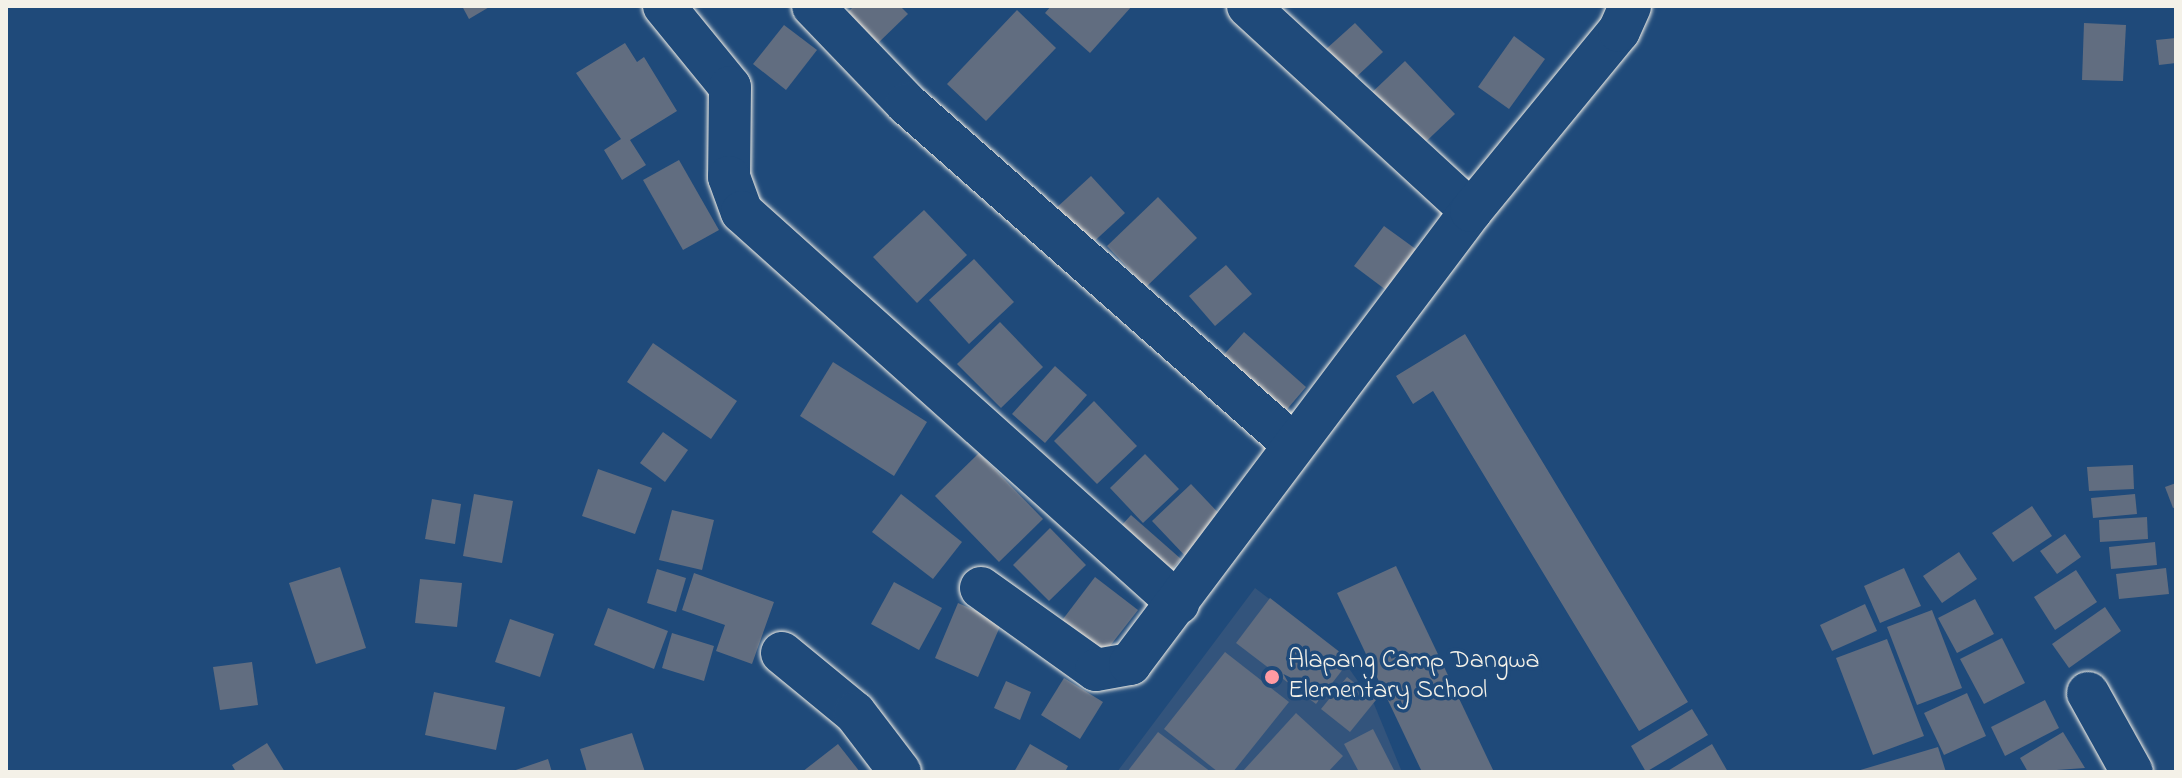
<!DOCTYPE html>
<style>
body{margin:0}
#map{position:relative;width:2182px;height:778px;overflow:hidden;background:#1f4a7a;font-family:"Indie Flower",sans-serif}
div>[style]{position:absolute}
.built>*{inset:0;background:#33547c}
.building>*{inset:0;background:#616d80}
.roads{filter:drop-shadow(0 0 2px #f4f1e8) drop-shadow(0 0 2px #f4f1e8)}
.street>*{height:42px;margin:-21px;padding:0 21px;transform-origin:21px;border-radius:21px;background:#1f4a7a}
.dots>*{width:22px;height:22px;translate:-50% -50%;box-sizing:border-box;border:4px solid #1f4a7a;border-radius:50%}
span{translate:-50% -50%;white-space:nowrap;text-align:center;line-height:1.15;-webkit-text-stroke:7px #1f4a7a;paint-order:stroke}
.poi-label{font-size:26px;color:#f4f1e8}
.left{translate:0 -50%;text-align:left}
.frame{position:absolute;inset:0;border:8px solid #f4f1e8;pointer-events:none}
</style>
<div id="map">
<div class="built">
<i style="clip-path:polygon(1255px 588px,1336px 650px,1374px 704px,1402px 772px,1117px 772px)"></i>
</div>
<div class="building">
<i style="clip-path:polygon(462px 6px,491px 6px,469px 19px)"></i>
<i style="clip-path:polygon(854px 6px,900px 6px,908px 14px,876px 45px,846px 14px)"></i>
<i style="clip-path:polygon(1051px 6px,1132px 6px,1090px 53px,1045px 13px)"></i>
<i style="clip-path:polygon(1017px 10px,1056px 48px,986px 121px,947px 84px)"></i>
<i style="clip-path:polygon(1355px 23px,1383px 52px,1353px 80px,1325px 50px)"></i>
<i style="clip-path:polygon(2084px 23px,2126px 25px,2123px 81px,2082px 80px)"></i>
<i style="clip-path:polygon(784px 25px,817px 50px,786px 90px,753px 64px)"></i>
<i style="clip-path:polygon(1514px 36px,1545px 59px,1509px 109px,1478px 87px)"></i>
<i style="clip-path:polygon(2176px 38px,2176px 63px,2159px 65px,2156px 40px)"></i>
<i style="clip-path:polygon(625px 43px,637px 62px,644px 57px,677px 111px,630px 140px,646px 165px,622px 180px,604px 150px,621px 139px,576px 73px)"></i>
<i style="clip-path:polygon(1405px 61px,1455px 114px,1415px 152px,1365px 99px)"></i>
<i style="clip-path:polygon(679px 160px,719px 230px,683px 250px,643px 180px)"></i>
<i style="clip-path:polygon(1091px 176px,1125px 213px,1088px 247px,1054px 210px)"></i>
<i style="clip-path:polygon(1158px 197px,1197px 238px,1146px 287px,1107px 246px)"></i>
<i style="clip-path:polygon(924px 210px,967px 255px,917px 303px,873px 257px)"></i>
<i style="clip-path:polygon(1384px 226px,1424px 255px,1394px 296px,1354px 266px)"></i>
<i style="clip-path:polygon(974px 259px,1014px 302px,969px 344px,929px 300px)"></i>
<i style="clip-path:polygon(1226px 265px,1252px 294px,1215px 326px,1189px 296px)"></i>
<i style="clip-path:polygon(1000px 322px,1043px 367px,1001px 408px,957px 364px)"></i>
<i style="clip-path:polygon(1244px 332px,1306px 387px,1283px 414px,1220px 359px)"></i>
<i style="clip-path:polygon(1465px 334px,1688px 702px,1639px 731px,1433px 391px,1413px 404px,1396px 376px)"></i>
<i style="clip-path:polygon(653px 343px,737px 401px,711px 439px,627px 382px)"></i>
<i style="clip-path:polygon(833px 362px,927px 422px,894px 476px,800px 416px)"></i>
<i style="clip-path:polygon(1055px 366px,1087px 395px,1045px 443px,1012px 414px)"></i>
<i style="clip-path:polygon(1094px 401px,1137px 446px,1097px 484px,1054px 441px)"></i>
<i style="clip-path:polygon(663px 432px,688px 450px,665px 482px,640px 463px)"></i>
<i style="clip-path:polygon(979px 453px,1043px 519px,999px 562px,935px 496px)"></i>
<i style="clip-path:polygon(1145px 454px,1179px 489px,1143px 523px,1110px 488px)"></i>
<i style="clip-path:polygon(2133px 465px,2134px 489px,2089px 491px,2087px 467px)"></i>
<i style="clip-path:polygon(598px 469px,652px 488px,635px 534px,582px 516px)"></i>
<i style="clip-path:polygon(2176px 483px,2176px 507px,2173px 508px,2165px 487px)"></i>
<i style="clip-path:polygon(1191px 484px,1227px 522px,1189px 560px,1152px 521px)"></i>
<i style="clip-path:polygon(474px 494px,513px 501px,502px 563px,463px 556px)"></i>
<i style="clip-path:polygon(901px 494px,962px 542px,933px 579px,872px 532px)"></i>
<i style="clip-path:polygon(2135px 494px,2137px 514px,2093px 518px,2091px 498px)"></i>
<i style="clip-path:polygon(432px 499px,461px 504px,455px 544px,425px 539px)"></i>
<i style="clip-path:polygon(2032px 506px,2052px 536px,2013px 562px,1992px 533px)"></i>
<i style="clip-path:polygon(672px 510px,714px 520px,702px 570px,659px 560px)"></i>
<i style="clip-path:polygon(1131px 515px,1181px 559px,1162px 580px,1112px 536px)"></i>
<i style="clip-path:polygon(2147px 517px,2148px 539px,2100px 542px,2099px 520px)"></i>
<i style="clip-path:polygon(1050px 528px,1086px 565px,1049px 601px,1013px 565px)"></i>
<i style="clip-path:polygon(2065px 534px,2081px 557px,2057px 574px,2040px 551px)"></i>
<i style="clip-path:polygon(2155px 542px,2157px 565px,2111px 569px,2109px 547px)"></i>
<i style="clip-path:polygon(1959px 552px,1977px 579px,1942px 603px,1923px 576px)"></i>
<i style="clip-path:polygon(1396px 566px,1494px 772px,1422px 772px,1337px 593px)"></i>
<i style="clip-path:polygon(340px 567px,366px 648px,316px 664px,289px 583px)"></i>
<i style="clip-path:polygon(1904px 568px,1921px 606px,1880px 623px,1864px 586px)"></i>
<i style="clip-path:polygon(2166px 568px,2169px 594px,2119px 599px,2116px 574px)"></i>
<i style="clip-path:polygon(657px 569px,686px 578px,676px 612px,647px 603px)"></i>
<i style="clip-path:polygon(2076px 570px,2097px 602px,2055px 630px,2034px 597px)"></i>
<i style="clip-path:polygon(694px 573px,774px 602px,752px 664px,716px 651px,725px 625px,682px 610px)"></i>
<i style="clip-path:polygon(1095px 577px,1138px 610px,1103px 655px,1060px 623px)"></i>
<i style="clip-path:polygon(420px 579px,462px 583px,457px 627px,415px 623px)"></i>
<i style="clip-path:polygon(894px 582px,942px 608px,919px 650px,871px 624px)"></i>
<i style="clip-path:polygon(1270px 598px,1350px 660px,1316px 704px,1236px 643px)"></i>
<i style="clip-path:polygon(1975px 599px,1994px 634px,1957px 653px,1938px 618px)"></i>
<i style="clip-path:polygon(958px 603px,1002px 622px,978px 677px,935px 658px)"></i>
<i style="clip-path:polygon(1865px 604px,1877px 631px,1832px 651px,1820px 625px)"></i>
<i style="clip-path:polygon(2105px 607px,2121px 631px,2069px 668px,2052px 644px)"></i>
<i style="clip-path:polygon(608px 608px,668px 631px,654px 669px,594px 645px)"></i>
<i style="clip-path:polygon(1932px 610px,1962px 688px,1917px 705px,1887px 627px)"></i>
<i style="clip-path:polygon(510px 619px,554px 634px,540px 677px,495px 662px)"></i>
<i style="clip-path:polygon(672px 633px,714px 646px,704px 681px,662px 668px)"></i>
<i style="clip-path:polygon(2002px 638px,2025px 683px,1984px 704px,1960px 659px)"></i>
<i style="clip-path:polygon(1887px 639px,1924px 736px,1873px 755px,1836px 658px)"></i>
<i style="clip-path:polygon(1225px 652px,1289px 702px,1233px 772px,1218px 772px,1164px 729px)"></i>
<i style="clip-path:polygon(252px 662px,258px 705px,220px 710px,213px 667px)"></i>
<i style="clip-path:polygon(1347px 677px,1376px 700px,1350px 732px,1321px 709px)"></i>
<i style="clip-path:polygon(1064px 678px,1103px 702px,1080px 739px,1041px 715px)"></i>
<i style="clip-path:polygon(1006px 681px,1031px 692px,1020px 720px,994px 708px)"></i>
<i style="clip-path:polygon(434px 692px,505px 707px,496px 750px,425px 735px)"></i>
<i style="clip-path:polygon(1967px 693px,1986px 736px,1944px 755px,1924px 713px)"></i>
<i style="clip-path:polygon(2045px 700px,2059px 728px,2005px 756px,1991px 727px)"></i>
<i style="clip-path:polygon(1692px 709px,1708px 735px,1646px 772px,1631px 746px)"></i>
<i style="clip-path:polygon(1296px 713px,1343px 756px,1328px 772px,1242px 772px)"></i>
<i style="clip-path:polygon(1373px 729px,1395px 772px,1359px 772px,1344px 744px)"></i>
<i style="clip-path:polygon(1158px 732px,1211px 772px,1127px 772px)"></i>
<i style="clip-path:polygon(2063px 732px,2085px 768px,2028px 772px,2020px 758px)"></i>
<i style="clip-path:polygon(632px 733px,645px 772px,587px 772px,580px 749px)"></i>
<i style="clip-path:polygon(267px 743px,285px 772px,236px 772px,232px 765px)"></i>
<i style="clip-path:polygon(838px 744px,860px 772px,802px 772px)"></i>
<i style="clip-path:polygon(1030px 744px,1068px 766px,1065px 772px,1014px 772px)"></i>
<i style="clip-path:polygon(1712px 744px,1728px 772px,1666px 772px)"></i>
<i style="clip-path:polygon(1938px 747px,1946px 772px,1857px 772px,1857px 771px)"></i>
<i style="clip-path:polygon(548px 759px,552px 772px,510px 772px)"></i>
</div>
<div class="roads">
<div class="street">
<i style="left:664px;top:6px;width:104px;rotate:50.8deg"></i>
<i style="left:730px;top:87px;width:90px;rotate:90.6deg"></i>
<i style="left:729px;top:177px;width:37px;rotate:70deg"></i>
<i style="left:742px;top:212px;width:586px;rotate:41.89deg"></i>
<i style="left:813px;top:6px;width:136px;rotate:46.2deg"></i>
<i style="left:907px;top:104px;width:514px;rotate:41.37deg"></i>
<i style="left:1248px;top:6px;width:303px;rotate:42.6deg"></i>
<i style="left:981px;top:588px;width:141px;rotate:35.5deg"></i>
<i style="left:1096px;top:670px;width:35px;rotate:-10deg"></i>
<i style="left:1130px;top:664px;width:567px;rotate:-53.03deg"></i>
<i style="left:1471px;top:211px;width:233px;rotate:-50.6deg"></i>
<i style="left:1619px;top:31px;width:27px;rotate:-66deg"></i>
<i style="left:782px;top:653px;width:94px;rotate:39.4deg"></i>
<i style="left:855px;top:713px;width:74px;rotate:52.7deg"></i>
<i style="left:2088px;top:693px;width:90px;rotate:60.9deg"></i>
</div>
</div>
<div class="dots">
<i style="left:1272px;top:677px;background:#ff9aa2"></i>
</div>
<div class="poi-label">
<span class="left" style="left:1288px;top:677px">Alapang Camp Dangwa<br>Elementary School</span>
</div>
<div class="frame"></div>
</div>
